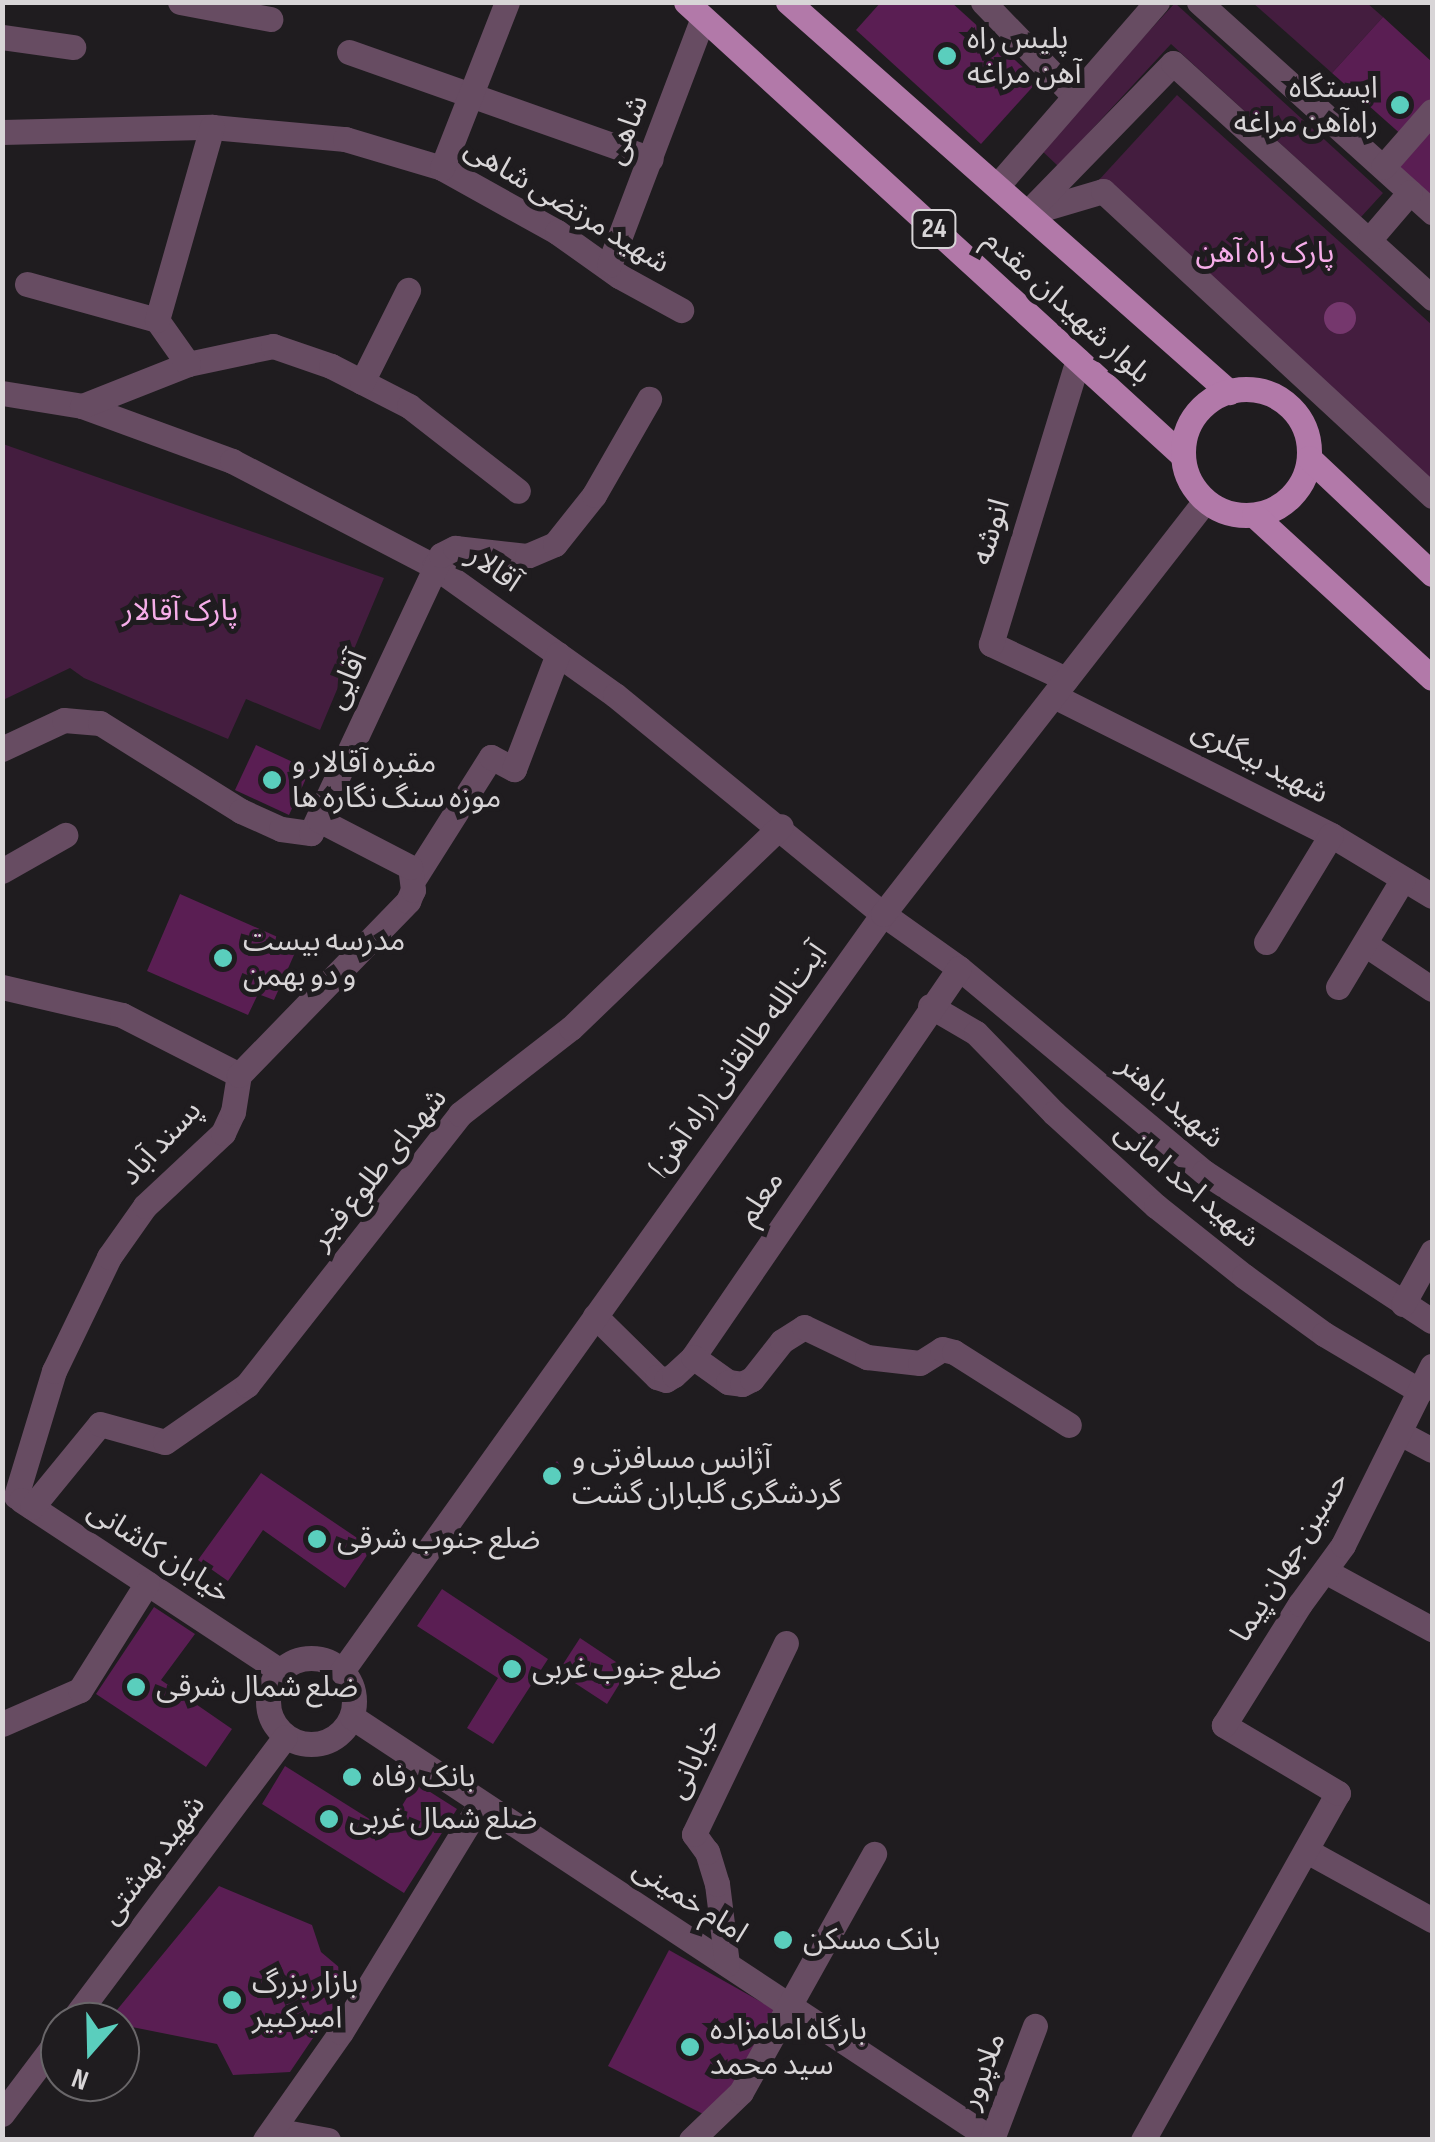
<!DOCTYPE html>
<meta charset="utf-8">
<style>
body{margin:0}
#map{position:relative;width:1435px;height:2142px;overflow:hidden;background:#1f1c1f;font-family:"Sofia Sans Condensed","Noto Sans Arabic",sans-serif}
div>[style]{position:absolute}
.green>*{inset:0;background:#441d3f}
.water>*{inset:0;background:#75376d}
.round{border-radius:50%}
.building>*{inset:0;background:#5a1e53}
.minor>*{height:25px;margin:-12.5px;padding:0 12.5px;transform-origin:12.5px;border-radius:12.5px;background:#674c62}
.minor>.ring{margin:-12.5px;padding:0;box-sizing:content-box;background:none;border:25px solid #674c62;border-radius:50%}
.major>*{height:25px;margin:-12.5px;padding:0 12.5px;transform-origin:12.5px;border-radius:12.5px;background:#b279a9}
.major>.ring{margin:-12.5px;padding:0;box-sizing:content-box;background:none;border:25px solid #b279a9;border-radius:50%}
.dots>*{width:28px;height:28px;translate:-50% -50%;box-sizing:border-box;border:5px solid #1f1c1f;border-radius:50%}
span{translate:-50% -50%;white-space:nowrap;text-align:center;line-height:1.15;-webkit-text-stroke:10px #1f1c1f;paint-order:stroke}
.shield-label span{padding:2px 8px;background:#1f1c1f;border:2px solid;border-radius:8px;-webkit-text-stroke-width:0}
.shield-label{font-size:28px;color:#d8d5d7;font-weight:700}
.poi-label{font-size:30px;color:#d8d5d7}
.left{translate:0 -50%;text-align:left}
.right{translate:-100% -50%;text-align:right}
.street-label{font-size:30px;color:#d8d5d7}
.park-label{font-size:30px;color:#f6ade9}
.frame{position:absolute;inset:0;border:5px solid #d8d5d7;pointer-events:none}
.north{position:absolute;left:40px;top:2002px;width:100px;height:100px;box-sizing:border-box;background:#1f1c1f;border:2px solid #696669;border-radius:50%;rotate:200deg;font-size:28px;font-weight:700;line-height:40px;text-align:center;color:#d8d5d7}
.north::after{content:'';display:block;margin:auto;width:35px;height:45px;background:#5acebd;clip-path:polygon(50% 0,100% 100%,50% 72%,0 100%)}
</style>
<div id="map">
<div class="green">
<i style="clip-path:polygon(1175px 3px,1383px 193px,1361px 217px,1171px 44px,1058px 166px,1040px 149px)"></i>
<i style="clip-path:polygon(1253px 3px,1367px 3px,1383px 17px,1332px 73px)"></i>
<i style="clip-path:polygon(1177px 95px,1432px 325px,1432px 483px,1098px 181px)"></i>
<i style="clip-path:polygon(3px 444px,384px 578px,320px 730px,246px 699px,228px 739px,84px 678px,70px 668px,3px 700px)"></i>
</div>
<div class="water">
<i class="round" style="left:1324px;top:302px;width:32px;height:32px"></i>
</div>
<div class="building">
<i style="clip-path:polygon(881px 2px,951px 2px,1038px 81px,981px 144px,856px 30px)"></i>
<i style="clip-path:polygon(1383px 17px,1432px 62px,1432px 205px,1392px 173px,1404px 137px,1332px 73px)"></i>
<i style="clip-path:polygon(256px 745px,310px 770px,289px 815px,235px 790px)"></i>
<i style="clip-path:polygon(180px 894px,298px 946px,274px 1000px,258px 994px,248px 1015px,147px 971px)"></i>
<i style="clip-path:polygon(557px 1461px,565px 1472px,550px 1488px,539px 1480px)"></i>
<i style="clip-path:polygon(261px 1473px,372px 1548px,345px 1588px,263px 1530px,228px 1581px,198px 1560px)"></i>
<i style="clip-path:polygon(442px 1589px,548px 1659px,493px 1744px,467px 1728px,498px 1678px,417px 1626px)"></i>
<i style="clip-path:polygon(154px 1607px,195px 1634px,161px 1680px,232px 1729px,206px 1767px,96px 1694px)"></i>
<i style="clip-path:polygon(580px 1638px,628px 1670px,607px 1704px,558px 1672px)"></i>
<i style="clip-path:polygon(285px 1766px,387px 1830px,416px 1783px,457px 1809px,404px 1893px,262px 1804px)"></i>
<i style="clip-path:polygon(219px 1886px,312px 1925px,321px 1952px,353px 1979px,290px 2072px,233px 2075px,217px 2044px,107px 2022px)"></i>
<i style="clip-path:polygon(669px 1950px,781px 2013px,728px 2101px,707px 2116px,608px 2066px)"></i>
</div>
<div class="minor">
<i style="left:180px;top:2px;width:92px;rotate:10.7deg"></i>
<i style="left:983px;top:2px;width:131px;rotate:45.9deg"></i>
<i style="left:1199px;top:2px;width:314px;rotate:42deg"></i>
<i style="left:2px;top:37px;width:72px;rotate:8deg"></i>
<i style="left:349px;top:52px;width:320px;rotate:19.5deg"></i>
<i style="left:2px;top:132px;width:210px;rotate:-1.4deg"></i>
<i style="left:212px;top:127px;width:134px;rotate:5.2deg"></i>
<i style="left:345px;top:139px;width:101px;rotate:16.6deg"></i>
<i style="left:442px;top:168px;width:132px;rotate:29.1deg"></i>
<i style="left:557px;top:232px;width:76px;rotate:35.4deg"></i>
<i style="left:619px;top:276px;width:71px;rotate:28.7deg"></i>
<i style="left:1383px;top:167px;width:74px;rotate:-48.8deg"></i>
<i style="left:442px;top:168px;width:178px;rotate:-68.6deg"></i>
<i style="left:997px;top:186px;width:244px;rotate:-49deg"></i>
<i style="left:1032px;top:212px;width:74px;rotate:-16.5deg"></i>
<i style="left:1103px;top:191px;width:449px;rotate:42.8deg"></i>
<i style="left:1027px;top:213px;width:209px;rotate:-45.8deg"></i>
<i style="left:1173px;top:63px;width:350px;rotate:42.2deg"></i>
<i style="left:1369px;top:240px;width:63px;rotate:-49.5deg"></i>
<i style="left:609px;top:265px;width:264px;rotate:-69.2deg"></i>
<i style="left:27px;top:284px;width:135px;rotate:15.5deg"></i>
<i style="left:188px;top:364px;width:87px;rotate:-12deg"></i>
<i style="left:273px;top:346px;width:61px;rotate:19deg"></i>
<i style="left:331px;top:366px;width:88px;rotate:27.1deg"></i>
<i style="left:409px;top:406px;width:138px;rotate:37.9deg"></i>
<i style="left:362px;top:382px;width:103px;rotate:-63.4deg"></i>
<i style="left:2px;top:393px;width:81px;rotate:9.2deg"></i>
<i style="left:82px;top:406px;width:160px;rotate:20.1deg"></i>
<i style="left:232px;top:461px;width:228px;rotate:27.5deg"></i>
<i style="left:434px;top:566px;width:222px;rotate:35.5deg"></i>
<i style="left:615px;top:695px;width:346px;rotate:39.3deg"></i>
<i style="left:883px;top:914px;width:93px;rotate:35.4deg"></i>
<i style="left:959px;top:968px;width:319px;rotate:39.8deg"></i>
<i style="left:1204px;top:1172px;width:272px;rotate:33.2deg"></i>
<i style="left:82px;top:406px;width:114px;rotate:-21.6deg"></i>
<i style="left:188px;top:364px;width:54px;rotate:-125.2deg"></i>
<i style="left:157px;top:320px;width:201px;rotate:-74.1deg"></i>
<i style="left:1066px;top:679px;width:83px;rotate:-155deg"></i>
<i style="left:991px;top:644px;width:297px;rotate:-73deg"></i>
<i style="left:1054px;top:696px;width:310px;rotate:26.6deg"></i>
<i style="left:1331px;top:835px;width:118px;rotate:31.1deg"></i>
<i style="left:2px;top:749px;width:68px;rotate:-25.1deg"></i>
<i style="left:64px;top:720px;width:36px;rotate:5deg"></i>
<i style="left:100px;top:723px;width:166px;rotate:32deg"></i>
<i style="left:241px;top:811px;width:44px;rotate:24.2deg"></i>
<i style="left:281px;top:829px;width:30px;rotate:8deg"></i>
<i style="left:311px;top:833px;width:307px;rotate:-64.9deg"></i>
<i style="left:441px;top:555px;width:16px;rotate:-27deg"></i>
<i style="left:455px;top:548px;width:72px;rotate:6.3deg"></i>
<i style="left:527px;top:556px;width:30px;rotate:-23deg"></i>
<i style="left:555px;top:544px;width:63px;rotate:-51.5deg"></i>
<i style="left:594px;top:495px;width:111px;rotate:-60.2deg"></i>
<i style="left:2px;top:871px;width:73px;rotate:-29.7deg"></i>
<i style="left:415px;top:877px;width:142px;rotate:-57.7deg"></i>
<i style="left:491px;top:757px;width:26px;rotate:28deg"></i>
<i style="left:514px;top:769px;width:123px;rotate:-69.1deg"></i>
<i style="left:1266px;top:942px;width:125px;rotate:-58.7deg"></i>
<i style="left:1365px;top:944px;width:81px;rotate:33.9deg"></i>
<i style="left:2px;top:987px;width:123px;rotate:13.1deg"></i>
<i style="left:122px;top:1015px;width:131px;rotate:27.1deg"></i>
<i style="left:1338px;top:987px;width:126px;rotate:-59deg"></i>
<i style="left:930px;top:1006px;width:53px;rotate:30.4deg"></i>
<i style="left:976px;top:1033px;width:112px;rotate:45.7deg"></i>
<i style="left:1054px;top:1113px;width:138px;rotate:42.4deg"></i>
<i style="left:1156px;top:1206px;width:112px;rotate:38.5deg"></i>
<i style="left:1244px;top:1276px;width:99px;rotate:35.9deg"></i>
<i style="left:1324px;top:1334px;width:112px;rotate:30.7deg"></i>
<i style="left:1403px;top:1304px;width:60px;rotate:-60.9deg"></i>
<i style="left:595px;top:1316px;width:87px;rotate:44.5deg"></i>
<i style="left:657px;top:1377px;width:9px;rotate:18deg"></i>
<i style="left:666px;top:1380px;width:9px;rotate:-32deg"></i>
<i style="left:674px;top:1375px;width:26px;rotate:-43deg"></i>
<i style="left:693px;top:1357px;width:471px;rotate:-55.6deg"></i>
<i style="left:693px;top:1357px;width:43px;rotate:35.5deg"></i>
<i style="left:728px;top:1382px;width:14px;rotate:8deg"></i>
<i style="left:742px;top:1384px;width:11px;rotate:-27deg"></i>
<i style="left:752px;top:1379px;width:48px;rotate:-51.7deg"></i>
<i style="left:782px;top:1341px;width:26px;rotate:-32deg"></i>
<i style="left:804px;top:1327px;width:70px;rotate:25.5deg"></i>
<i style="left:867px;top:1357px;width:53px;rotate:6.5deg"></i>
<i style="left:920px;top:1363px;width:26px;rotate:-32deg"></i>
<i style="left:942px;top:1349px;width:12px;rotate:14deg"></i>
<i style="left:954px;top:1352px;width:136px;rotate:32.4deg"></i>
<i style="left:1400px;top:1433px;width:36px;rotate:28deg"></i>
<i style="left:16px;top:1496px;width:131px;rotate:-73.1deg"></i>
<i style="left:54px;top:1371px;width:127px;rotate:-64.2deg"></i>
<i style="left:109px;top:1257px;width:62px;rotate:-54.8deg"></i>
<i style="left:145px;top:1206px;width:107px;rotate:-43.1deg"></i>
<i style="left:223px;top:1133px;width:23px;rotate:-65deg"></i>
<i style="left:233px;top:1112px;width:37px;rotate:-81deg"></i>
<i style="left:239px;top:1075px;width:243px;rotate:-45.8deg"></i>
<i style="left:408px;top:901px;width:12px;rotate:-66deg"></i>
<i style="left:413px;top:890px;width:23px;rotate:-97deg"></i>
<i style="left:410px;top:867px;width:102px;rotate:-152.7deg"></i>
<i style="left:21px;top:1500px;width:310px;rotate:33.4deg"></i>
<i style="left:32px;top:1507px;width:107px;rotate:-50.7deg"></i>
<i style="left:100px;top:1424px;width:67px;rotate:15.5deg"></i>
<i style="left:165px;top:1442px;width:100px;rotate:-34.8deg"></i>
<i style="left:247px;top:1385px;width:345px;rotate:-51.8deg"></i>
<i style="left:460px;top:1114px;width:140px;rotate:-37.8deg"></i>
<i style="left:571px;top:1028px;width:291px;rotate:-43.9deg"></i>
<i style="left:1325px;top:1571px;width:122px;rotate:28.5deg"></i>
<i class="ring" style="left:268px;top:1658px;width:61px;height:61px"></i>
<i style="left:342px;top:1671px;width:930px;rotate:-54.45deg"></i>
<i style="left:883px;top:914px;width:524px;rotate:-52.06deg"></i>
<i style="left:352px;top:1717px;width:768px;rotate:33.42deg"></i>
<i style="left:2px;top:1724px;width:85px;rotate:-23.6deg"></i>
<i style="left:80px;top:1690px;width:126px;rotate:-57.9deg"></i>
<i style="left:1307px;top:1851px;width:143px;rotate:28.9deg"></i>
<i style="left:727px;top:1964px;width:81px;rotate:-97.1deg"></i>
<i style="left:717px;top:1884px;width:34px;rotate:-107deg"></i>
<i style="left:707px;top:1852px;width:22px;rotate:-126deg"></i>
<i style="left:694px;top:1834px;width:212px;rotate:-64.3deg"></i>
<i style="left:71px;top:2022px;width:356px;rotate:-53.1deg"></i>
<i style="left:2px;top:2114px;width:96px;rotate:-53deg"></i>
<i style="left:274px;top:2130px;width:55px;rotate:10.5deg"></i>
<i style="left:992px;top:2139px;width:121px;rotate:-69.2deg"></i>
<i style="left:265px;top:2140px;width:132px;rotate:-54.9deg"></i>
<i style="left:341px;top:2032px;width:268px;rotate:-58.6deg"></i>
<i style="left:691px;top:2140px;width:69px;rotate:-43.8deg"></i>
<i style="left:741px;top:2092px;width:273px;rotate:-60.8deg"></i>
<i style="left:1143px;top:2140px;width:398px;rotate:-60.7deg"></i>
<i style="left:1338px;top:1793px;width:133px;rotate:-149.2deg"></i>
<i style="left:1224px;top:1725px;width:143px;rotate:-57.9deg"></i>
<i style="left:1300px;top:1604px;width:73px;rotate:-53.9deg"></i>
<i style="left:1343px;top:1545px;width:200px;rotate:-63.6deg"></i>
</div>
<div class="major">
<i style="left:686px;top:2px;width:673px;rotate:42.41deg"></i>
<i style="left:788px;top:2px;width:589px;rotate:41.49deg"></i>
<i class="ring" style="left:1183px;top:389px;width:101px;height:101px"></i>
<i style="left:1309px;top:458px;width:169px;rotate:43.3deg"></i>
<i style="left:1254px;top:515px;width:241px;rotate:42.5deg"></i>
</div>
<div class="dots">
<i style="left:947px;top:56px;background:#5acebd"></i>
<i style="left:1400px;top:105px;background:#5acebd"></i>
<i style="left:272px;top:780px;background:#5acebd"></i>
<i style="left:223px;top:958px;background:#5acebd"></i>
<i style="left:552px;top:1476px;background:#5acebd"></i>
<i style="left:317px;top:1539px;background:#5acebd"></i>
<i style="left:512px;top:1669px;background:#5acebd"></i>
<i style="left:136px;top:1687px;background:#5acebd"></i>
<i style="left:352px;top:1777px;background:#5acebd"></i>
<i style="left:329px;top:1819px;background:#5acebd"></i>
<i style="left:783px;top:1940px;background:#5acebd"></i>
<i style="left:232px;top:2000px;background:#5acebd"></i>
<i style="left:690px;top:2047px;background:#5acebd"></i>
</div>
<div class="shield-label">
<span style="left:934px;top:229px">24</span>
</div>
<div class="poi-label">
<span class="left" style="left:967px;top:56px">پلیس راه<br>آهن مراغه</span>
<span class="right" style="left:1378px;top:105px">ایستگاه<br>راه‌آهن مراغه</span>
<span class="left" style="left:292px;top:780px">مقبره آقالار و<br>موزه سنگ نگاره ها</span>
<span class="left" style="left:243px;top:958px">مدرسه بیست<br>و دو بهمن</span>
<span class="left" style="left:572px;top:1476px">آژانس مسافرتی و<br>گردشگری گلباران گشت</span>
<span class="left" style="left:337px;top:1539px">ضلع جنوب شرقی</span>
<span class="left" style="left:532px;top:1669px">ضلع جنوب غربی</span>
<span class="left" style="left:156px;top:1687px">ضلع شمال شرقی</span>
<span class="left" style="left:372px;top:1777px">بانک رفاه</span>
<span class="left" style="left:349px;top:1819px">ضلع شمال غربی</span>
<span class="left" style="left:803px;top:1940px">بانک مسکن</span>
<span class="left" style="left:252px;top:2000px">بازار بزرگ<br>امیرکبیر</span>
<span class="left" style="left:710px;top:2047px">بارگاه امامزاده<br>سید محمد</span>
</div>
<div class="street-label">
<span style="left:627px;top:130px;rotate:-69deg">شاهی</span>
<span style="left:567px;top:206px;rotate:31deg">شهید مرتضی شاهی</span>
<span style="left:1067px;top:307px;rotate:42deg">بلوار شهیدان مقدم</span>
<span style="left:991px;top:532px;rotate:-73deg">انوشه</span>
<span style="left:494px;top:569px;rotate:35deg">آقالار</span>
<span style="left:347px;top:680px;rotate:-66deg">آقایی</span>
<span style="left:1260px;top:762px;rotate:27deg">شهید بیگلری</span>
<span style="left:738px;top:1060px;rotate:-54deg">(راه آهن) آیت‌الله طالقانی</span>
<span style="left:1171px;top:1102px;rotate:40deg">شهید باهنر</span>
<span style="left:161px;top:1143px;rotate:-47deg">پسند آباد</span>
<span style="left:379px;top:1169px;rotate:-51deg">شهدای طلوع فجر</span>
<span style="left:1187px;top:1185px;rotate:40deg">شهید احد امانی</span>
<span style="left:761px;top:1198px;rotate:-56deg">معلم</span>
<span style="left:159px;top:1552px;rotate:33deg">خیابان کاشانی</span>
<span style="left:1290px;top:1557px;rotate:-58deg">حسین جهان پیما</span>
<span style="left:694px;top:1759px;rotate:-64deg">خیابانی</span>
<span style="left:153px;top:1860px;rotate:-53deg">شهید بهشتی</span>
<span style="left:690px;top:1901px;rotate:33deg">امام خمینی</span>
<span style="left:983px;top:2071px;rotate:-69deg">ملاپرور</span>
</div>
<div class="park-label">
<span style="left:1265px;top:253px">پارک راه آهن</span>
<span style="left:180px;top:611px">پارک آقالار</span>
</div>
<div class="frame"></div>
<div class="north">N</div>
</div>
